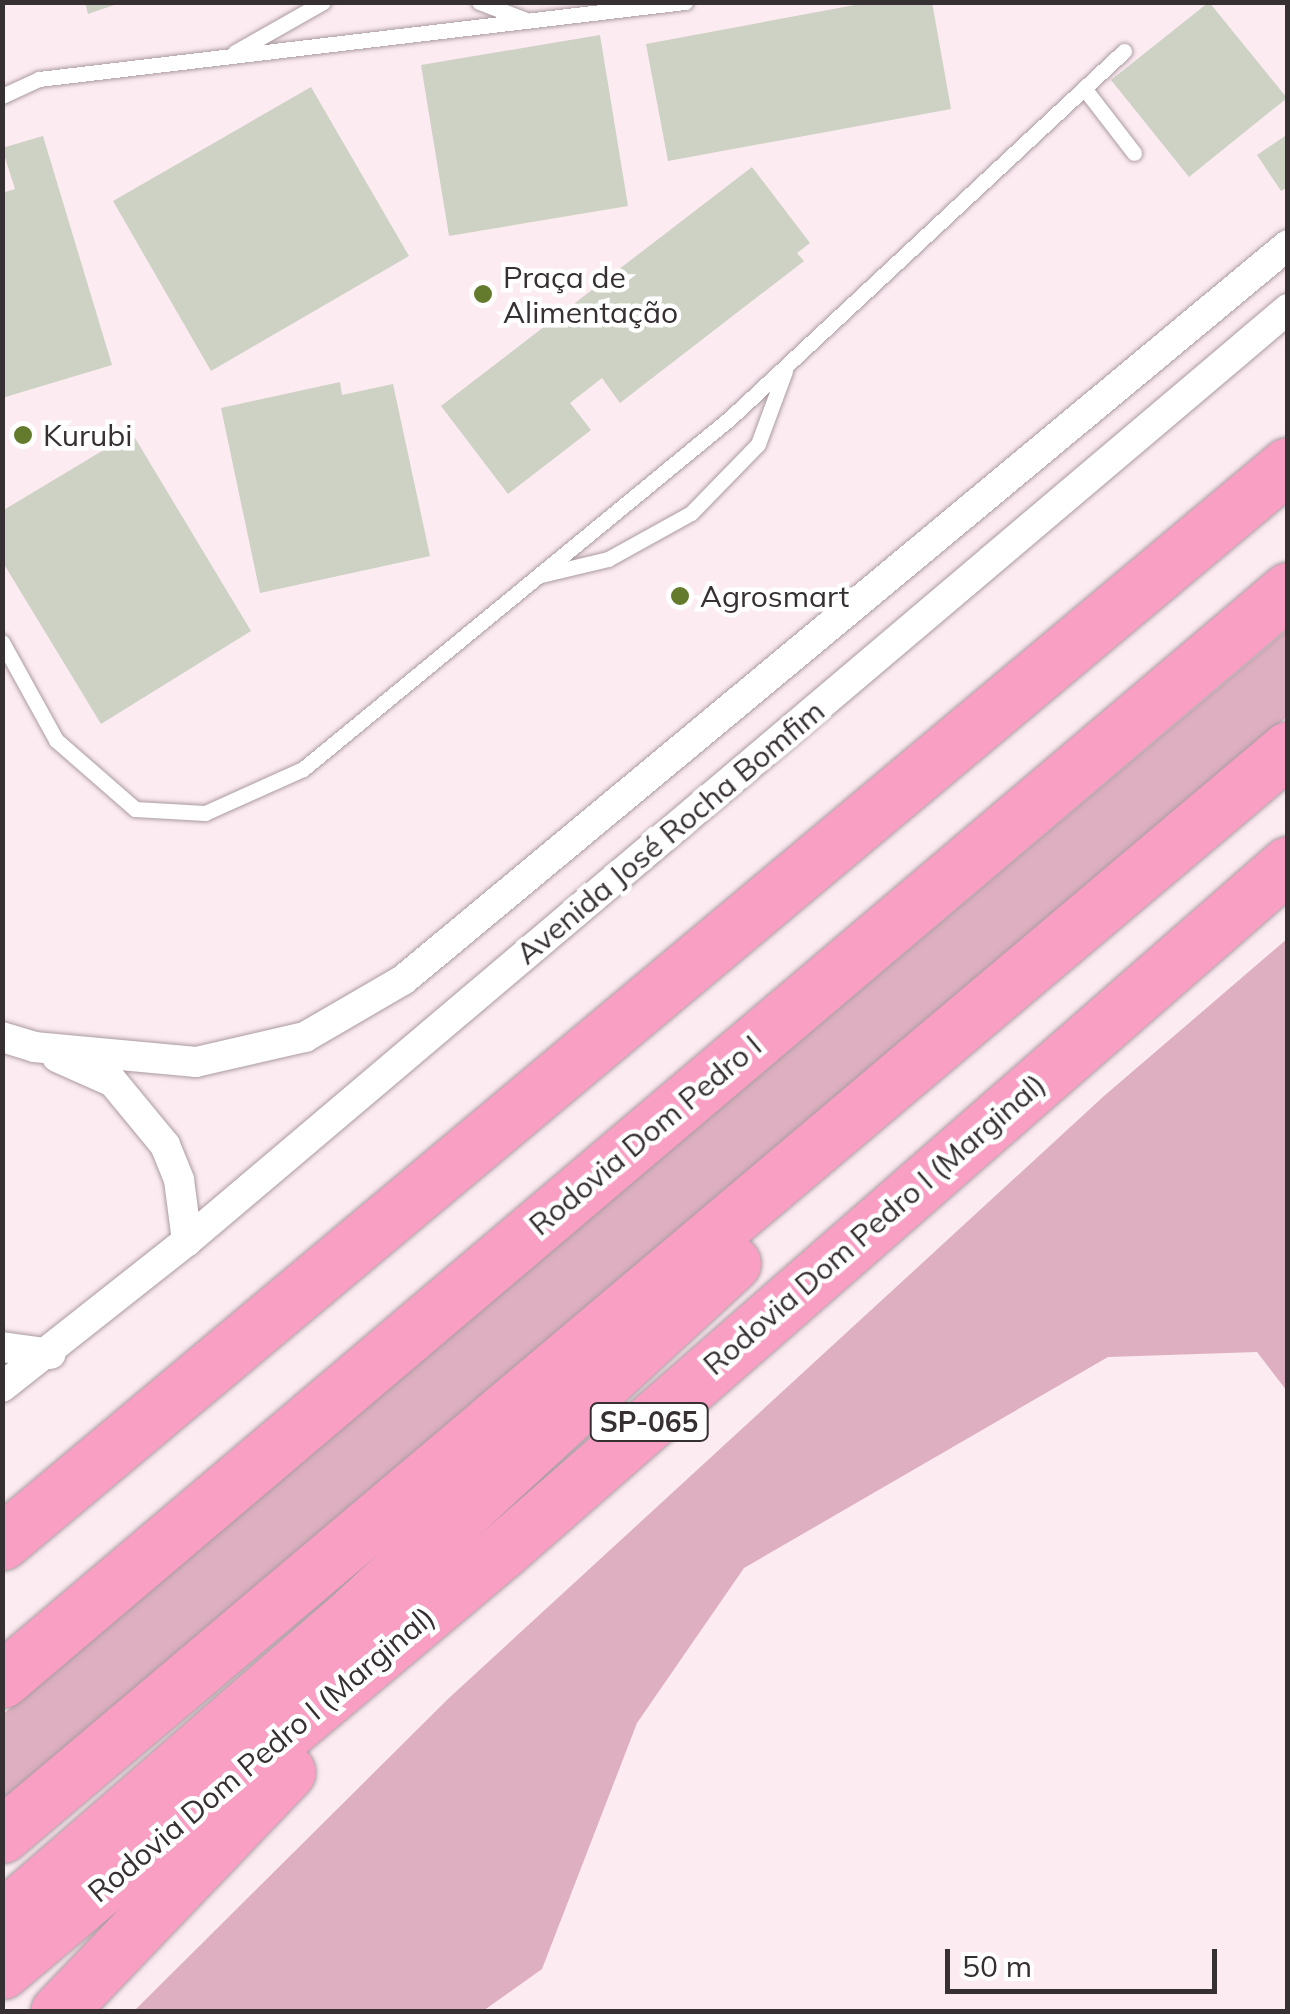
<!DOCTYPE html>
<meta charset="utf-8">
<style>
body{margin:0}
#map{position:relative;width:1290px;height:2014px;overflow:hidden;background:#fcebf1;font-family:Mulish,sans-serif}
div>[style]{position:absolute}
.green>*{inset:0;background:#ddafc0}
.building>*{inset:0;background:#cdd2c4}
.roads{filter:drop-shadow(0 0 2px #ab9ba1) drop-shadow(0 0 2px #ab9ba1)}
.lane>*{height:15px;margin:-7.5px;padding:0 7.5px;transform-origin:7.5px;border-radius:7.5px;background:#fff}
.street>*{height:30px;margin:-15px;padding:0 15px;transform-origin:15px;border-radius:15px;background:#fff}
.highway>*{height:55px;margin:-27.5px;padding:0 27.5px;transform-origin:27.5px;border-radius:27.5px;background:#fa9fc4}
.dots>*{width:28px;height:28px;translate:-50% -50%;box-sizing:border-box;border:5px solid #fff;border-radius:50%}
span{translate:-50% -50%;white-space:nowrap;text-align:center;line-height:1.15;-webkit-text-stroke:9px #fff;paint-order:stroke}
.shield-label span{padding:2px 8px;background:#fff;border:2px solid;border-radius:8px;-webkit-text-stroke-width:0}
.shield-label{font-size:28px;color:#363032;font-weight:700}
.poi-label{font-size:30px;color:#363032}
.left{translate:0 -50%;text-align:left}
.street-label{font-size:30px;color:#363032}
.frame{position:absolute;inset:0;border:5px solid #363032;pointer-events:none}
.scale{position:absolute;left:945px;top:1949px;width:272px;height:45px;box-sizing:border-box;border:5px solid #363032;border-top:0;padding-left:12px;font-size:30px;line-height:35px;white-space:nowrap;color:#363032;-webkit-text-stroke:8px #fff;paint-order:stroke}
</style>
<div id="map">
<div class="green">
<i style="clip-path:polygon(1287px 630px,1287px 717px,3px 1801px,3px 1714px)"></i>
<i style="clip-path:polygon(1287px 939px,1287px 1391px,1257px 1352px,1108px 1357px,744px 1568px,637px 1723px,542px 1969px,483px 2011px,134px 2011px,449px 1698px,1104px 1096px)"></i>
</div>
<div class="building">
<i style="clip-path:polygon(85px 2px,120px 2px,120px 3px,88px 14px)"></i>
<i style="clip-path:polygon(871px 2px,932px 2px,951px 109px,668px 161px,646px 44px)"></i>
<i style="clip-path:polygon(1209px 2px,1287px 98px,1189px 177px,1111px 80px)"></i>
<i style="clip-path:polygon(600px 35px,628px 206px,449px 236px,421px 65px)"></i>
<i style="clip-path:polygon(311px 87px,409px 256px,211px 371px,113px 201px)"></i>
<i style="clip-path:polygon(1288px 134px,1288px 187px,1281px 191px,1257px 155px)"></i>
<i style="clip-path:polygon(43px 136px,112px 365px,2px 398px,2px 193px,15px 189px,2px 148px)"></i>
<i style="clip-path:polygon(752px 167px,810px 243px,797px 253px,804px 261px,620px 403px,602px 378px,570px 403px,591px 430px,508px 494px,441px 406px)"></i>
<i style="clip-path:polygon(340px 382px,342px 395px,393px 384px,430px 556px,260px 593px,221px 408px)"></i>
<i style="clip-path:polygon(132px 433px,251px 631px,101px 724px,2px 561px,2px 511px)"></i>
</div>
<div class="roads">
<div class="lane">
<i style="left:479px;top:2px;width:50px;rotate:21deg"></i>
<i style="left:235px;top:52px;width:101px;rotate:-29.6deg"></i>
<i style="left:1084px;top:88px;width:82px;rotate:52.4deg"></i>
<i style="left:2px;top:96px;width:41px;rotate:-24.7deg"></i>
<i style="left:39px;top:79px;width:651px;rotate:-6.8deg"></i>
<i style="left:541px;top:575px;width:69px;rotate:-13.4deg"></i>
<i style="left:608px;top:559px;width:95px;rotate:-29deg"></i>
<i style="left:691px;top:513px;width:96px;rotate:-45.8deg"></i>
<i style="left:758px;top:444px;width:78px;rotate:-69.7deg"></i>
<i style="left:2px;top:642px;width:112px;rotate:61.1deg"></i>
<i style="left:56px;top:740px;width:105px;rotate:41.1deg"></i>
<i style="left:135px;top:809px;width:70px;rotate:3.3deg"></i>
<i style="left:205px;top:813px;width:107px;rotate:-24.2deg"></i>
<i style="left:303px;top:769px;width:551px;rotate:-39.41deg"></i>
<i style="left:729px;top:419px;width:540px;rotate:-42.97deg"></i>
</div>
<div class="street">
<i style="left:2px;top:1037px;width:34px;rotate:17deg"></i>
<i style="left:34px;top:1047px;width:163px;rotate:5.3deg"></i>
<i style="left:196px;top:1062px;width:112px;rotate:-12.9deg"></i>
<i style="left:305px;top:1037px;width:113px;rotate:-30.2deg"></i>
<i style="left:403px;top:980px;width:1150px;rotate:-39.71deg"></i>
<i style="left:57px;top:1057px;width:61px;rotate:24.1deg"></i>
<i style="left:113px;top:1082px;width:82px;rotate:50.5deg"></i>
<i style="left:165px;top:1145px;width:38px;rotate:68deg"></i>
<i style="left:179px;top:1180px;width:62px;rotate:82.5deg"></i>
<i style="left:2px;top:1347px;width:49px;rotate:8.1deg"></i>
<i style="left:2px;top:1387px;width:236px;rotate:-38.3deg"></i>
<i style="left:187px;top:1241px;width:1443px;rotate:-40.25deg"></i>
</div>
<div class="highway">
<i style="left:2px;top:1542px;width:1677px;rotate:-39.95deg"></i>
<i style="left:2px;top:1680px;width:1686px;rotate:-40.28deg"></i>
<i style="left:2px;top:1835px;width:1683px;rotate:-40.18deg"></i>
<i style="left:2px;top:1919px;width:472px;rotate:-41deg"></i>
<i style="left:358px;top:1609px;width:510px;rotate:-42.7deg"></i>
<i style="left:2px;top:1971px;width:653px;rotate:-40.03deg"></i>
<i style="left:502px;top:1551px;width:1044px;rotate:-41.15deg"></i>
<i style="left:58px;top:2012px;width:332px;rotate:-46.3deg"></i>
</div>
</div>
<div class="dots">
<i style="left:483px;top:294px;background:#647b2d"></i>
<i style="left:23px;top:435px;background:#647b2d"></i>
<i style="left:680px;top:596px;background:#647b2d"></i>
</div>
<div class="shield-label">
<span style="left:649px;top:1422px">SP-065</span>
</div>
<div class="poi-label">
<span class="left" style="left:503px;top:294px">Praça de<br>Alimentação</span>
<span class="left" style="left:43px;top:435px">Kurubi</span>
<span class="left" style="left:700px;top:596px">Agrosmart</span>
</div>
<div class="street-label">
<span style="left:670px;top:832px;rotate:-40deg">Avenida José Rocha Bomfim</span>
<span style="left:645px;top:1135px;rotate:-40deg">Rodovia Dom Pedro I</span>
<span style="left:874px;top:1224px;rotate:-41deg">Rodovia Dom Pedro I (Marginal)</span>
<span style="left:261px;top:1754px;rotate:-40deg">Rodovia Dom Pedro I (Marginal)</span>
</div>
<div class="frame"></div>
<div class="scale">50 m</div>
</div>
